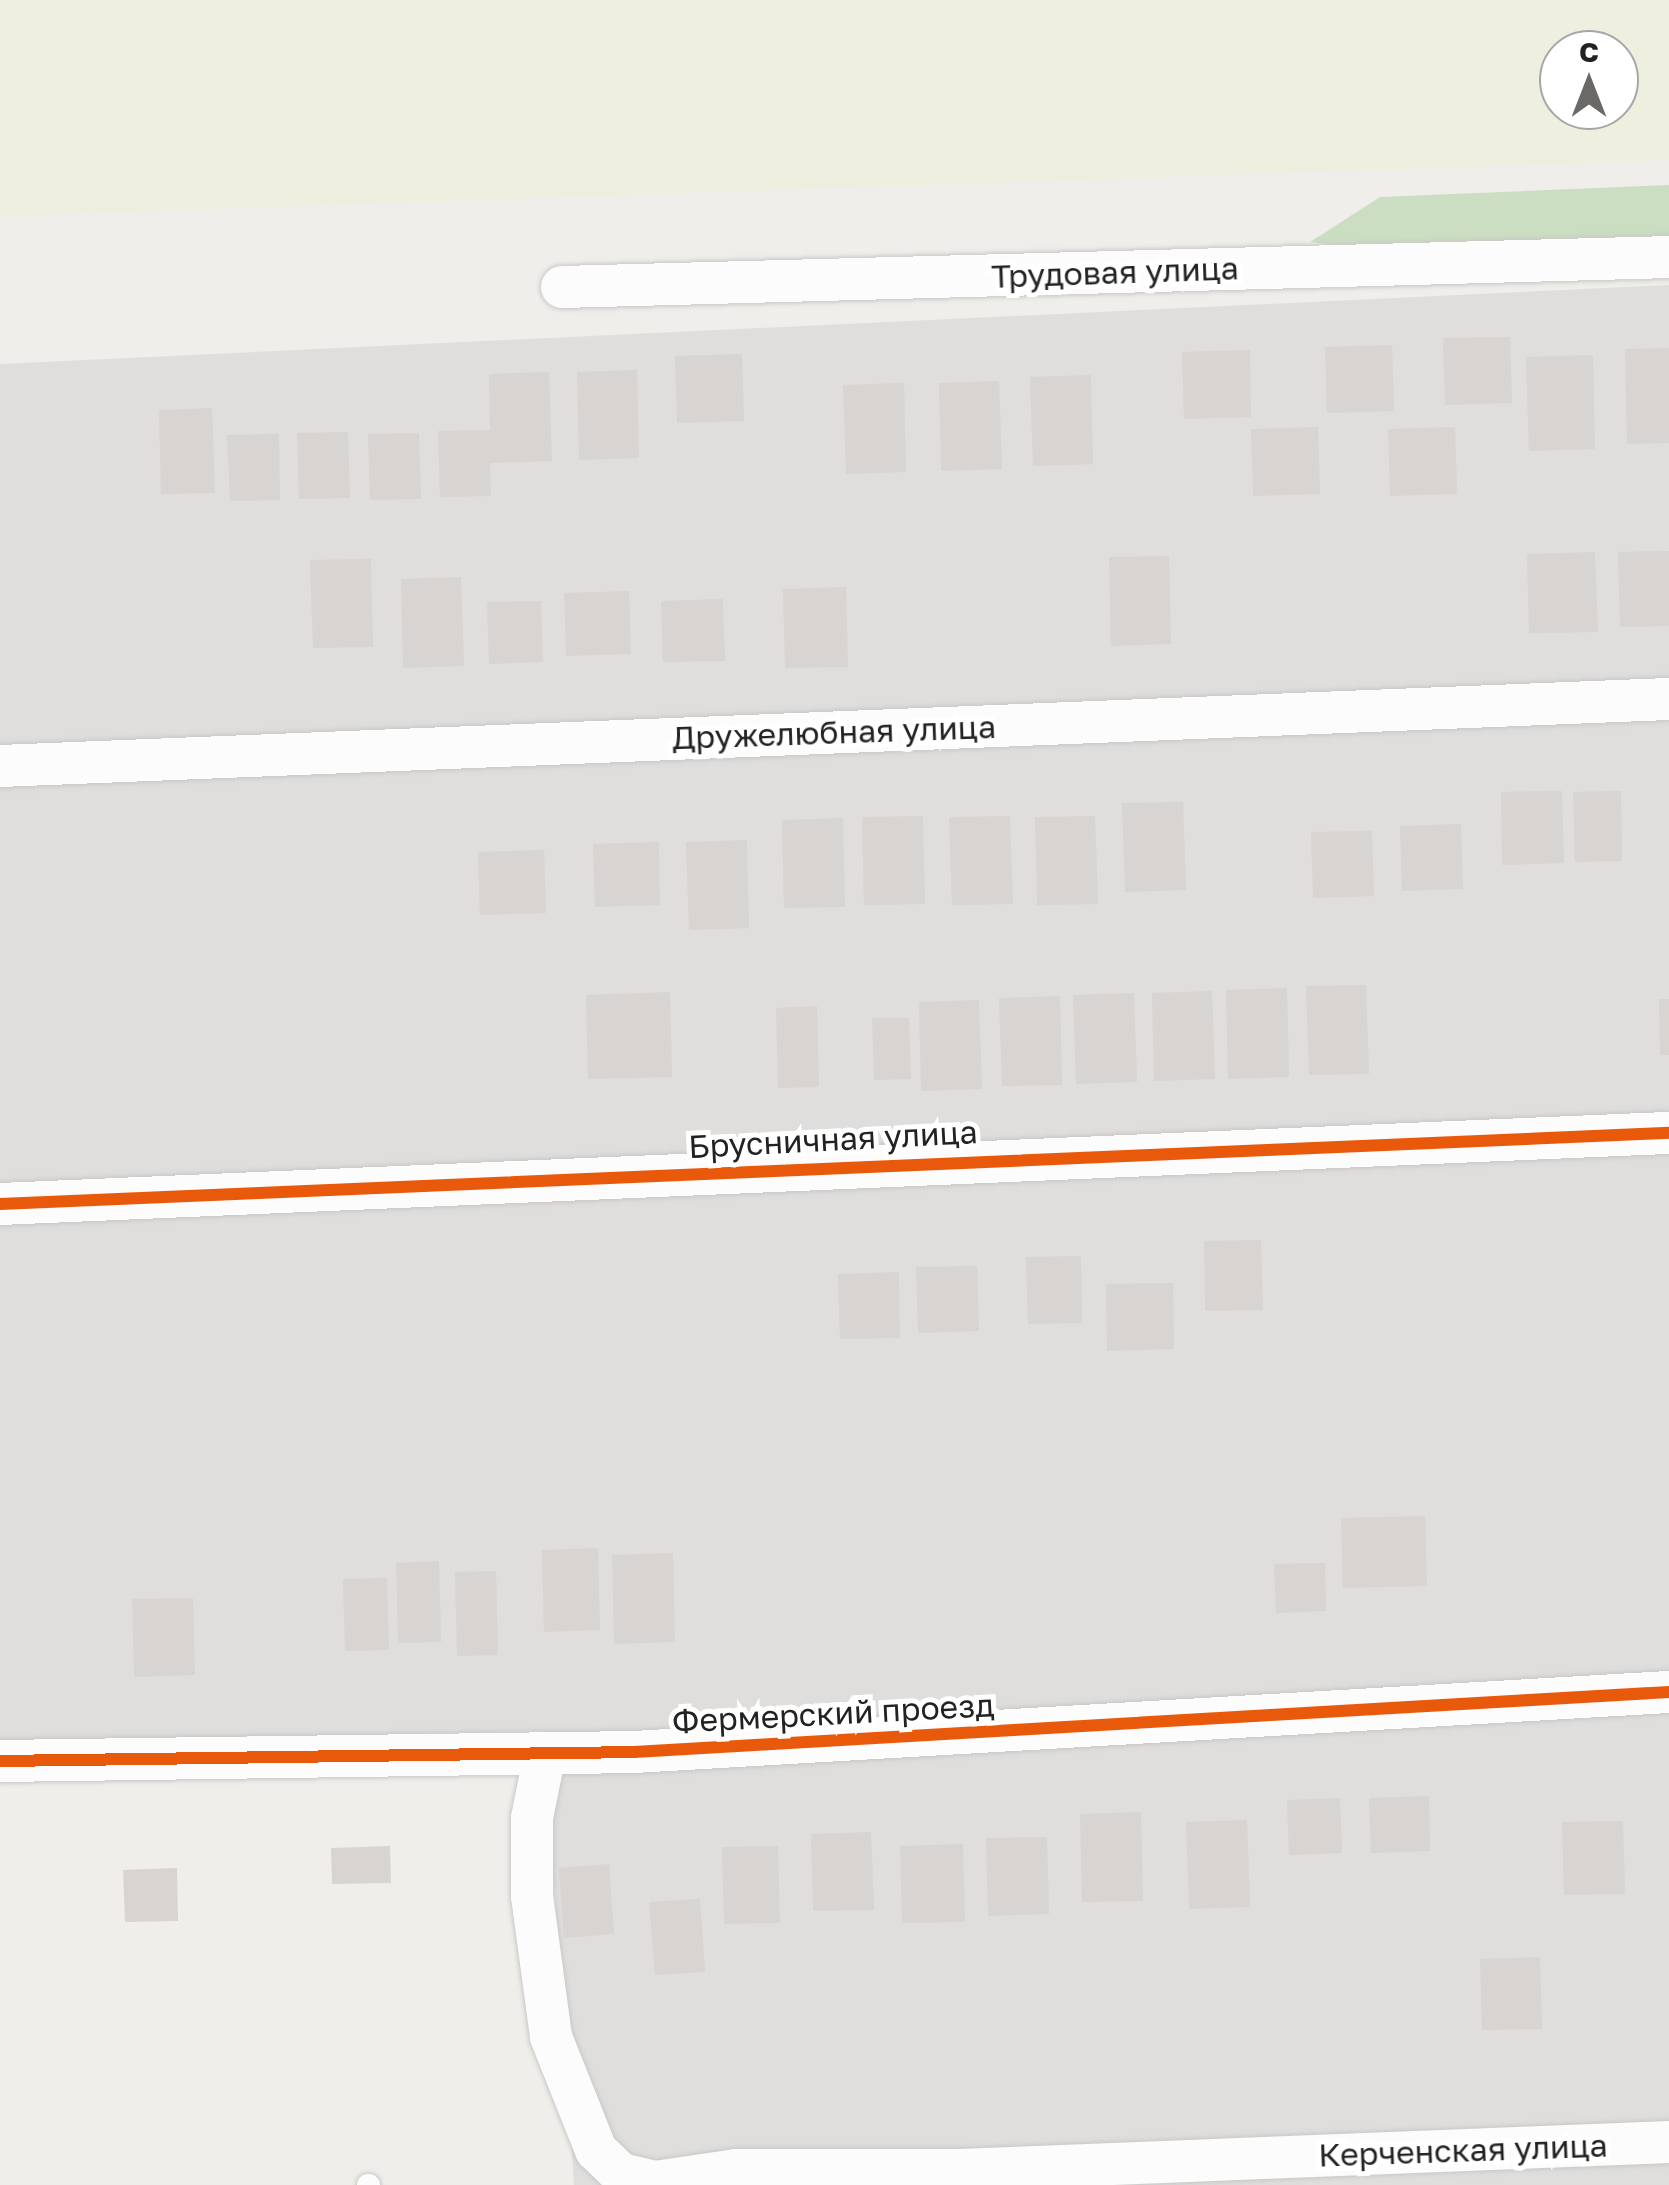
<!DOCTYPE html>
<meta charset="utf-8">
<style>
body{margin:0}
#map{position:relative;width:1669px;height:2185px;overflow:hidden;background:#f0eeeb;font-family:"Golos Text",sans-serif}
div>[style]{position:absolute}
.residential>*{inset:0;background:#dfdedc}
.farmland>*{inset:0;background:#efefdf}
.forest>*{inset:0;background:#cbdec1}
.building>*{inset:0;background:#d7d4d2}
.roads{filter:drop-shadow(0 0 2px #c9c8c7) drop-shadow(0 0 2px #c9c8c7)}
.service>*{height:22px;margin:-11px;padding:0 11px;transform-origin:11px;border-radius:11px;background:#fdfcfc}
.minor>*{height:42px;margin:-21px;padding:0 21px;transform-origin:21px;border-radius:21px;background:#fdfcfc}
.cycleway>*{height:12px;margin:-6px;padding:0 6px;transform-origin:6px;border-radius:6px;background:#e8590c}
span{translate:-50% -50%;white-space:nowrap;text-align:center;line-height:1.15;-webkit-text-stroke:10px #fff;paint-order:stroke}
.street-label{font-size:32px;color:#222}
.north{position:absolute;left:1539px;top:30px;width:100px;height:100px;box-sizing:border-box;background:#fff;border:2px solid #a7a7a7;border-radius:50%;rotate:0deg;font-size:28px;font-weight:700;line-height:40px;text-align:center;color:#222}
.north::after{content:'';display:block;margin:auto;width:35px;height:45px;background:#6a6968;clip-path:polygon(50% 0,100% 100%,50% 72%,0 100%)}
</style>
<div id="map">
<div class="residential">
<i style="clip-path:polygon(1669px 285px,1669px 2185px,574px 2185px,544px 1731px,0 1744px,0 364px)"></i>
</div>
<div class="farmland">
<i style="clip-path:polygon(evenodd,0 0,1669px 0,1669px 160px,0 216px,0 0,1559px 50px,1619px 50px,1619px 110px,1559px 110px,1559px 50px)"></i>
</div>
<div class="forest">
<i style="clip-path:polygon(1669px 185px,1669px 247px,1413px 254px,1310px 242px,1380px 197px)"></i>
</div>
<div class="building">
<i style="clip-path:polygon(1510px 337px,1512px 403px,1445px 405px,1443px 338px)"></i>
<i style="clip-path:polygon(1392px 345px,1394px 411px,1327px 413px,1325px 347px)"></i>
<i style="clip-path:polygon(1669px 348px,1669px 443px,1627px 444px,1625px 349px)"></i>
<i style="clip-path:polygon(1250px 350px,1251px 417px,1184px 419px,1182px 352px)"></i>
<i style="clip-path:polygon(742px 354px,744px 421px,677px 423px,675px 356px)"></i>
<i style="clip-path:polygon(1593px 355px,1595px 449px,1529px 451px,1526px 357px)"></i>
<i style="clip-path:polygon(637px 370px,639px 458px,579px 460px,577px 372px)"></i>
<i style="clip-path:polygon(549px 372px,552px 461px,490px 463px,491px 496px,440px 497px,438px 431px,490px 430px,489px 374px)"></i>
<i style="clip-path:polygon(1091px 375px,1093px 464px,1033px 466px,1030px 377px)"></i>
<i style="clip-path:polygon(999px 381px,1002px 469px,941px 471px,939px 383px)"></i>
<i style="clip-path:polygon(904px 383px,906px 472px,846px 474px,843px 385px)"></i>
<i style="clip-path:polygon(212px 408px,215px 493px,161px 494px,159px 410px)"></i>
<i style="clip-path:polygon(1318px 427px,1320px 494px,1253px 496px,1251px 429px)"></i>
<i style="clip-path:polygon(1455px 427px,1457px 494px,1390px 496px,1388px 429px)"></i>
<i style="clip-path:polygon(348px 432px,350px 498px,299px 499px,297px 433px)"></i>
<i style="clip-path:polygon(419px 433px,421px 499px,370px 500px,368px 434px)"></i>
<i style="clip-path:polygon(279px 434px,280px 500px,230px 501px,227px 435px)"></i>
<i style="clip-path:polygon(1669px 551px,1669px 626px,1620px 627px,1618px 552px)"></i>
<i style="clip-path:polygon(1595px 552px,1598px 632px,1529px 633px,1527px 554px)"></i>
<i style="clip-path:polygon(1169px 556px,1171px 644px,1111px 646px,1109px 557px)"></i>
<i style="clip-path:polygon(371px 559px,373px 647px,313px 648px,310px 560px)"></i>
<i style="clip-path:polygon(461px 577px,464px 666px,403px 668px,401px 579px)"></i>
<i style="clip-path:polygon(846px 587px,848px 667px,785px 668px,783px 589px)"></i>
<i style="clip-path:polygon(629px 591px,631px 654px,566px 656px,564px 593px)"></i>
<i style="clip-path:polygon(723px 599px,725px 661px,663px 662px,661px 601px)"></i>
<i style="clip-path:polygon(541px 601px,543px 662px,489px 664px,487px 602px)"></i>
<i style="clip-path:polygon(1562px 791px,1564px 863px,1502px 865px,1501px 792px)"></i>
<i style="clip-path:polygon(1621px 791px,1622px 861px,1575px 862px,1573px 792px)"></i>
<i style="clip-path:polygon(1183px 802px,1186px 890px,1125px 892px,1122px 803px)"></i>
<i style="clip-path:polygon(923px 816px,925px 904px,864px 905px,862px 817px)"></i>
<i style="clip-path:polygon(1010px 816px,1013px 904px,952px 905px,949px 817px)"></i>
<i style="clip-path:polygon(1095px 816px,1098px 904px,1037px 905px,1035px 817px)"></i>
<i style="clip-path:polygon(843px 818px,845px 907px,784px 908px,782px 820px)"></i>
<i style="clip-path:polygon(1461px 824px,1463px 889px,1402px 891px,1400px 826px)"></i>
<i style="clip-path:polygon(1372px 831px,1374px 896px,1313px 898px,1311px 832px)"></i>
<i style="clip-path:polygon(747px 840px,749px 928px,689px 930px,686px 842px)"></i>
<i style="clip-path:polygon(659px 842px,660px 905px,595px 907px,593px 844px)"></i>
<i style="clip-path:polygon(544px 850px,546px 913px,480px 915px,478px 852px)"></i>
<i style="clip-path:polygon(1366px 985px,1369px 1074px,1309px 1075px,1306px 986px)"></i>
<i style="clip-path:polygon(1287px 988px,1289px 1077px,1228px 1079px,1226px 990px)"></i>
<i style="clip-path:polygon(1212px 991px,1215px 1079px,1154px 1081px,1152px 993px)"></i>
<i style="clip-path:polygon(670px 992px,672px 1077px,588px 1079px,586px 995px)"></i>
<i style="clip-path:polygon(1134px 993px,1137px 1082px,1076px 1084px,1073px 995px)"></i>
<i style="clip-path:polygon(1060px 996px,1062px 1085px,1002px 1086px,999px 998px)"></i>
<i style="clip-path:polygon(1659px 999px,1669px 999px,1669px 1055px,1660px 1055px)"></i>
<i style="clip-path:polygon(979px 1000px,982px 1089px,921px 1091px,919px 1002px)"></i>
<i style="clip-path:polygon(817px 1006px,819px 1087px,778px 1088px,776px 1008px)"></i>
<i style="clip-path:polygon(872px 1018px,909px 1018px,911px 1079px,874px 1080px)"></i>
<i style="clip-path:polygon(1261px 1240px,1263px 1310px,1205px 1311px,1204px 1241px)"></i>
<i style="clip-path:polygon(1081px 1256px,1082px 1323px,1028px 1324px,1026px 1257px)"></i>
<i style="clip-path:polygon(977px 1266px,979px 1331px,918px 1333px,916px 1267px)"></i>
<i style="clip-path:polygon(899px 1272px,900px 1338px,840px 1339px,838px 1274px)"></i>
<i style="clip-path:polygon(1173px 1283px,1174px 1349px,1107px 1351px,1106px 1284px)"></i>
<i style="clip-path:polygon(1425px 1516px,1427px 1586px,1343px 1588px,1341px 1518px)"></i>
<i style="clip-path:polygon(598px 1548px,600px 1630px,544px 1632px,542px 1550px)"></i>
<i style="clip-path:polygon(673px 1553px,675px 1642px,614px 1644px,612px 1555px)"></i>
<i style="clip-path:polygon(439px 1561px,441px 1642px,398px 1643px,396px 1563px)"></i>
<i style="clip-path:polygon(1325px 1563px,1326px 1611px,1276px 1613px,1274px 1564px)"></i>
<i style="clip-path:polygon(496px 1571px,498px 1655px,457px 1656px,455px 1572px)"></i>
<i style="clip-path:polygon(387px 1578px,389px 1650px,345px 1651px,343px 1579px)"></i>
<i style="clip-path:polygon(193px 1598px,195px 1675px,134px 1677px,132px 1599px)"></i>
<i style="clip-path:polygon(1429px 1796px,1430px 1851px,1371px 1853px,1369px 1798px)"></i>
<i style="clip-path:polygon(1340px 1798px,1342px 1853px,1289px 1855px,1287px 1800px)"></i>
<i style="clip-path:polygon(1141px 1812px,1143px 1901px,1082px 1902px,1080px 1814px)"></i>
<i style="clip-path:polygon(1247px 1820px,1250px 1907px,1189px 1909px,1186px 1822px)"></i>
<i style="clip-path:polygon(1623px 1821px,1625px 1894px,1564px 1895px,1562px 1822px)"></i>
<i style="clip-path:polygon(871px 1832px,874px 1910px,813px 1911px,811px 1834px)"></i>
<i style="clip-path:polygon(1047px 1837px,1049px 1914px,988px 1916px,986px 1838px)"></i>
<i style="clip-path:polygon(963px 1844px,965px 1922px,902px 1923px,900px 1846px)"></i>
<i style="clip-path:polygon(390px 1846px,391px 1883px,332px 1884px,331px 1848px)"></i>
<i style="clip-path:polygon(778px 1846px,780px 1923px,724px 1924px,722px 1847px)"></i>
<i style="clip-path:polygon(609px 1864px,614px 1934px,564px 1938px,559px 1868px)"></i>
<i style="clip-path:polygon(177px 1868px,178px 1921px,125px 1922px,123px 1870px)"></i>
<i style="clip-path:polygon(700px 1899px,705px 1972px,655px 1975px,649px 1902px)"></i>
<i style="clip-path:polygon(1540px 1957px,1542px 2029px,1482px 2030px,1480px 1959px)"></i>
</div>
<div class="roads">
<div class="service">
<i style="left:368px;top:2185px;width:1px"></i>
</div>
<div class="minor">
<i style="left:562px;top:287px;width:1107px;rotate:-1.55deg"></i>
<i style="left:0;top:766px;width:1670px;rotate:-2.3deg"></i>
<i style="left:0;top:1204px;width:1671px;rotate:-2.44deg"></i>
<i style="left:545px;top:1753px;width:66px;rotate:101.3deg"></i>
<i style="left:532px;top:1818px;width:78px;rotate:90deg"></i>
<i style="left:532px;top:1896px;width:142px;rotate:82.3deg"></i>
<i style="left:551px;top:2037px;width:122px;rotate:68.3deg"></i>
<i style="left:596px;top:2150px;width:35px;rotate:44deg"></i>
<i style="left:621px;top:2174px;width:35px;rotate:13deg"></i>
<i style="left:655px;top:2182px;width:82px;rotate:-8.4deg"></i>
<i style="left:736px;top:2170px;width:224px"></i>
<i style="left:960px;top:2170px;width:710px;rotate:-2.26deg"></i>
<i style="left:0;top:1761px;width:634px;rotate:-0.81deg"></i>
<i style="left:634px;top:1752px;width:1037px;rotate:-3.32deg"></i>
</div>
</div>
<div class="cycleway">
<i style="left:0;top:1204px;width:1671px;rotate:-2.44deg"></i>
<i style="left:0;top:1761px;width:634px;rotate:-0.81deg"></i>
<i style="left:634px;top:1752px;width:1037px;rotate:-3.32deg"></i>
</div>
<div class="street-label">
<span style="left:1115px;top:272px;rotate:-2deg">Трудовая улица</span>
<span style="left:834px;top:732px;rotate:-2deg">Дружелюбная улица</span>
<span style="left:833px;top:1139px;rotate:-3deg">Брусничная улица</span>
<span style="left:833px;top:1713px;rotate:-3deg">Фермерский проезд</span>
<span style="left:1463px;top:2150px;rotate:-2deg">Керченская улица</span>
</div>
<div class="north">С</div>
</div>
